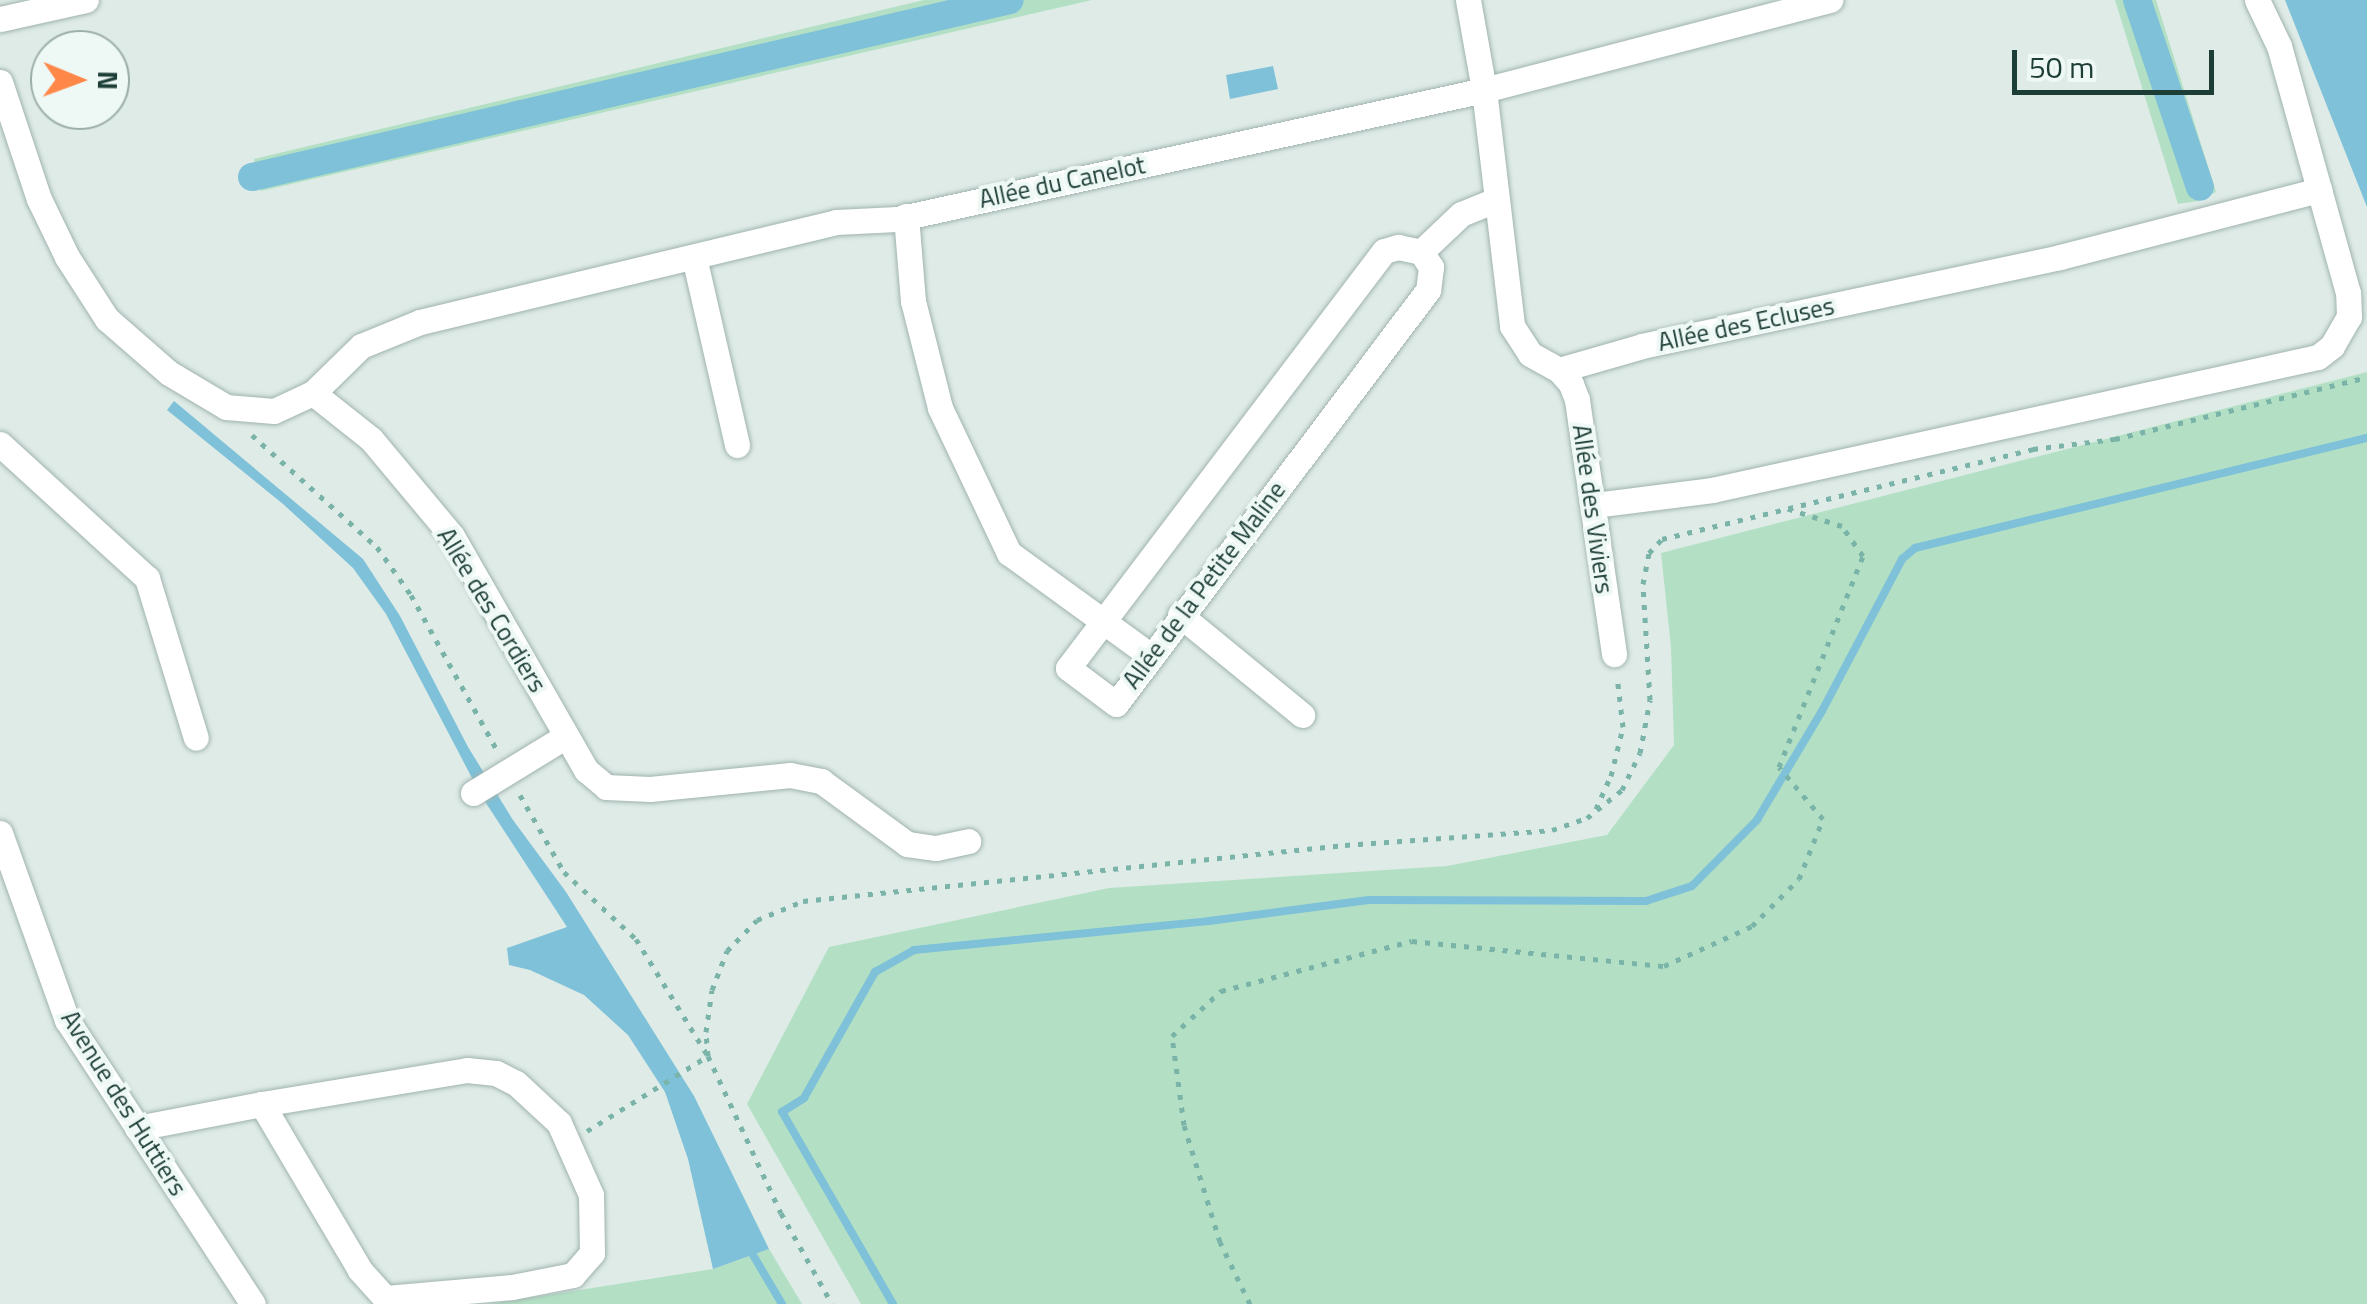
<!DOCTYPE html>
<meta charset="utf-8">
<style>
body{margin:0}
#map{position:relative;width:2367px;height:1304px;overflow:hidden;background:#deebe7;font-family:"Titillium Web",sans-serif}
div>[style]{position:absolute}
.green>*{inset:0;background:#b3e0c4}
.water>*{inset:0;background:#7ec1d8}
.stream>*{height:8px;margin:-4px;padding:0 4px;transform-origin:4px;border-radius:4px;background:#7ec1d8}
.canal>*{height:28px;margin:-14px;padding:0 14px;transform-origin:14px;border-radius:14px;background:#7ec1d8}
.path>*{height:5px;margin-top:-2.5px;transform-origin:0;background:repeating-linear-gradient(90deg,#7ab3a7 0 5px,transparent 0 13px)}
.roads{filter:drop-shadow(0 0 2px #a0b3af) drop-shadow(0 0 2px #a0b3af)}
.street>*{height:25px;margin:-12.5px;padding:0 12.5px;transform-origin:12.5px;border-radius:12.5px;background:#fff}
span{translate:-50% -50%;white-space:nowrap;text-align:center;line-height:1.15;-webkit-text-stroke:8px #eef8f4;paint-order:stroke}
.street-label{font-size:25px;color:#1d3d37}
.north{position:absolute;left:30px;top:30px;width:100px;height:100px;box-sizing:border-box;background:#eef8f4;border:2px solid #9aada8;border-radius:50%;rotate:91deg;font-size:28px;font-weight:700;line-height:40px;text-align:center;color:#1d3d37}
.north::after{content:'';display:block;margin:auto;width:35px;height:45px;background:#ff8748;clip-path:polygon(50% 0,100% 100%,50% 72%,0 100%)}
.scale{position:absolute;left:2012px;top:50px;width:202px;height:45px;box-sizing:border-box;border:5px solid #1d3d37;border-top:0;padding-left:12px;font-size:30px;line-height:35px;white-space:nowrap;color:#1d3d37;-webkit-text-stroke:8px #eef8f4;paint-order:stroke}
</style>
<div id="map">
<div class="green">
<i style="clip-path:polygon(924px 0,1092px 0,261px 191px,254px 159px)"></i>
<i style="clip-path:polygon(2115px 0,2156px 0,2216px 192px,2198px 201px,2178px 204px)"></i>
<i style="clip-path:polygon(2367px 372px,2367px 1304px,861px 1304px,747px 1104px,829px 947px,1109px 888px,1447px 866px,1607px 835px,1674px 745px,1671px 647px,1661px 553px)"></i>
<i style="clip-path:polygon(769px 1249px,802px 1304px,490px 1304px,713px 1269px)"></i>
</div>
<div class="water">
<i style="clip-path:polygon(2285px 0,2367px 0,2367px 207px)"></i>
<i style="clip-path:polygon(1273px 66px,1278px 89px,1230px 99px,1226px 75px)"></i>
<i style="clip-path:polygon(174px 401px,363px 559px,400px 616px,468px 747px,513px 820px,566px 892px,694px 1096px,769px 1249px,713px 1269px,688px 1159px,665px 1092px,628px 1035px,584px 995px,530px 970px,509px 965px,507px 948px,567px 927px,482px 797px,386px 614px,353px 568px,283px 504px,167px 410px)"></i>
</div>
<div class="stream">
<i style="left:753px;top:1255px;width:57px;rotate:59.4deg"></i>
<i style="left:893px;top:1304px;width:222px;rotate:-120deg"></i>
<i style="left:782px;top:1112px;width:26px;rotate:-32deg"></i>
<i style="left:804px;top:1098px;width:145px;rotate:-60.6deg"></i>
<i style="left:875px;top:972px;width:45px;rotate:-29.4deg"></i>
<i style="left:914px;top:950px;width:296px;rotate:-5.6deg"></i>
<i style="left:1209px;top:921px;width:161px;rotate:-7.5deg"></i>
<i style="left:1369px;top:900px;width:277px;rotate:0.2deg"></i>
<i style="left:1646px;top:901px;width:48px;rotate:-18.1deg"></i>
<i style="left:1692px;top:886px;width:93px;rotate:-45.4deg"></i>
<i style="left:1757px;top:820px;width:127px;rotate:-59.2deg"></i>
<i style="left:1822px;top:711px;width:172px;rotate:-62.2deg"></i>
<i style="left:1902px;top:559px;width:17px;rotate:-40deg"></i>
<i style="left:1915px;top:548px;width:465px;rotate:-13.7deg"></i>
</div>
<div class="canal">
<i style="left:2137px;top:0;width:197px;rotate:71.4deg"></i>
<i style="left:252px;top:177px;width:778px;rotate:-13.14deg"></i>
</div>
<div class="path">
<i style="left:252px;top:435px;width:168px;rotate:41.9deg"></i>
<i style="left:377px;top:547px;width:59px;rotate:54.7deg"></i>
<i style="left:411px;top:595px;width:177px;rotate:61deg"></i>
<i style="left:520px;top:795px;width:89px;rotate:60.3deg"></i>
<i style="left:564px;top:872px;width:98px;rotate:42.9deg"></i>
<i style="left:636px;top:939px;width:137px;rotate:58.4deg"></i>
<i style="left:708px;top:1056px;width:173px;rotate:65.1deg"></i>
<i style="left:781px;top:1213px;width:104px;rotate:60.7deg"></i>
<i style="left:1596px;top:809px;width:36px;rotate:-66deg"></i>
<i style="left:1611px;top:776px;width:50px;rotate:-76.2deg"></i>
<i style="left:1623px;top:727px;width:51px;rotate:-96.7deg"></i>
<i style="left:708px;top:1056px;width:24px;rotate:-95deg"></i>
<i style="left:706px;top:1032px;width:42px;rotate:-81.9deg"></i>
<i style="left:712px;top:990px;width:42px;rotate:-69deg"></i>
<i style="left:727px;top:951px;width:43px;rotate:-45.9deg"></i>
<i style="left:757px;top:920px;width:50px;rotate:-22.4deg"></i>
<i style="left:803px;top:901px;width:545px;rotate:-5.9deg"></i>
<i style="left:1345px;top:845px;width:208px;rotate:-4.1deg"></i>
<i style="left:1552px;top:830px;width:37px;rotate:-19deg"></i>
<i style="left:1587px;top:818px;width:45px;rotate:-38.7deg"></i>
<i style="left:1622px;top:790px;width:41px;rotate:-64.1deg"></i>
<i style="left:1640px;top:753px;width:54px;rotate:-79.3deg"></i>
<i style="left:1650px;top:700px;width:116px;rotate:-93.5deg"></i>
<i style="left:1643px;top:584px;width:32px;rotate:-79deg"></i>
<i style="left:1649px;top:553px;width:19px;rotate:-47deg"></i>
<i style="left:1662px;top:539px;width:382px;rotate:-13.6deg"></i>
<i style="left:2033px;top:449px;width:83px;rotate:-7deg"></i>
<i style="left:2115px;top:439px;width:260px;rotate:-13.8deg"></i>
<i style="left:587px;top:1131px;width:142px;rotate:-31.8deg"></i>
<i style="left:1250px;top:1304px;width:69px;rotate:-115.8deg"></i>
<i style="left:1220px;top:1242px;width:122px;rotate:-107.1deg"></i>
<i style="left:1184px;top:1125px;width:90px;rotate:-97.7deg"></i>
<i style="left:1172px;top:1036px;width:67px;rotate:-42.6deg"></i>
<i style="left:1221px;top:991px;width:197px;rotate:-14.7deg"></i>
<i style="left:1412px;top:941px;width:253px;rotate:5.7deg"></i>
<i style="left:1664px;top:966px;width:97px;rotate:-24.4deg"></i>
<i style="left:1752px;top:926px;width:66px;rotate:-45deg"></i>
<i style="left:1799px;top:879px;width:65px;rotate:-68.2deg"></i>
<i style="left:1823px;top:819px;width:68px;rotate:-130.2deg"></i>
<i style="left:1779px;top:767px;width:227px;rotate:-68.3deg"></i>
<i style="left:1863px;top:556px;width:37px;rotate:-125deg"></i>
<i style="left:1842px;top:526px;width:59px;rotate:-162.2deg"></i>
</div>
<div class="roads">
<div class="street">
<i style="left:1468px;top:0;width:91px;rotate:79.9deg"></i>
<i style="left:1484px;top:90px;width:238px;rotate:83.2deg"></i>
<i style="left:1512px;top:326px;width:33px;rotate:57deg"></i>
<i style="left:1530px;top:354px;width:33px;rotate:29deg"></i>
<i style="left:1559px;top:370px;width:86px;rotate:-16.1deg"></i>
<i style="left:1642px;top:346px;width:427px;rotate:-12deg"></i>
<i style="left:2060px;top:257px;width:268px;rotate:-14.5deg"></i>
<i style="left:0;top:19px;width:88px;rotate:-12.5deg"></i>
<i style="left:0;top:82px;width:123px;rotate:71.6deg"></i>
<i style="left:39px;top:199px;width:64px;rotate:64.2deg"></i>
<i style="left:67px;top:257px;width:74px;rotate:57.2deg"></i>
<i style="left:107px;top:319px;width:82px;rotate:41.1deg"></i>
<i style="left:169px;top:373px;width:66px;rotate:30.8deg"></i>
<i style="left:226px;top:407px;width:48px;rotate:4.8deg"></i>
<i style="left:274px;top:411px;width:43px;rotate:-24.8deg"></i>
<i style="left:313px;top:393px;width:74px;rotate:38.4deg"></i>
<i style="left:371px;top:439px;width:126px;rotate:50.1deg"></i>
<i style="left:452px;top:536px;width:270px;rotate:60.2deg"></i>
<i style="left:586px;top:770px;width:26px;rotate:40deg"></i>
<i style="left:606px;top:787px;width:44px;rotate:2.6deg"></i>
<i style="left:650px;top:789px;width:141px;rotate:-5.7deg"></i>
<i style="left:790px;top:775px;width:32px;rotate:11deg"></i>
<i style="left:821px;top:781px;width:107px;rotate:36.2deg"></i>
<i style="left:907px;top:844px;width:29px;rotate:8deg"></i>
<i style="left:936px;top:848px;width:33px;rotate:-12deg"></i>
<i style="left:906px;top:216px;width:85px;rotate:85.3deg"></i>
<i style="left:913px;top:301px;width:110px;rotate:75.8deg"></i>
<i style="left:940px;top:408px;width:161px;rotate:64.6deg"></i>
<i style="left:1009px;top:553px;width:175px;rotate:36deg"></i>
<i style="left:1398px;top:247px;width:24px;rotate:12deg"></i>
<i style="left:1421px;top:252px;width:18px;rotate:56deg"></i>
<i style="left:1431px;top:267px;width:23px;rotate:97deg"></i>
<i style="left:1428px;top:290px;width:518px;rotate:127deg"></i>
<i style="left:1116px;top:704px;width:60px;rotate:-143.1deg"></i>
<i style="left:1068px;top:668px;width:523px;rotate:-52.85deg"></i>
<i style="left:1384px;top:251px;width:15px;rotate:-16deg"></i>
<i style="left:1421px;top:252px;width:55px;rotate:-43.5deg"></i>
<i style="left:1461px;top:214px;width:38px;rotate:-22deg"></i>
<i style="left:694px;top:257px;width:193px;rotate:77.1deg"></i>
<i style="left:1559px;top:370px;width:18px;rotate:49deg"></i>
<i style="left:1571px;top:384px;width:17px;rotate:69deg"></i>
<i style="left:1577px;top:400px;width:257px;rotate:81.7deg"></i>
<i style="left:313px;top:393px;width:67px;rotate:-44.4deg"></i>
<i style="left:361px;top:346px;width:64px;rotate:-22.1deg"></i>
<i style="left:420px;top:322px;width:428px;rotate:-13.5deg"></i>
<i style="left:836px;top:222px;width:61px;rotate:-2.8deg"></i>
<i style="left:897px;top:219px;width:601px;rotate:-12.39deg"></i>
<i style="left:1484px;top:90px;width:358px;rotate:-14.6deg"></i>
<i style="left:0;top:444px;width:199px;rotate:42.4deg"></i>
<i style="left:147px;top:578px;width:167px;rotate:73deg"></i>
<i style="left:1594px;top:505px;width:119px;rotate:-7.2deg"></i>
<i style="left:1712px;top:490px;width:620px;rotate:-12.38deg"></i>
<i style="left:2318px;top:357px;width:18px;rotate:-38deg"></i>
<i style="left:2332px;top:346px;width:34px;rotate:-60deg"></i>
<i style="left:2349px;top:317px;width:24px;rotate:-92deg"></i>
<i style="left:2348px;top:293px;width:256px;rotate:-105.6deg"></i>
<i style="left:2279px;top:46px;width:51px;rotate:-115.6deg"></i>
<i style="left:1180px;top:615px;width:158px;rotate:39.3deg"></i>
<i style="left:473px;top:793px;width:109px;rotate:-31.5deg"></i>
<i style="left:0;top:833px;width:199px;rotate:70.3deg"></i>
<i style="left:67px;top:1020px;width:339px;rotate:56.8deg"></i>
<i style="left:137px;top:1128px;width:127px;rotate:-10.9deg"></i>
<i style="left:262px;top:1104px;width:208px;rotate:-9.4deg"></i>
<i style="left:467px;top:1070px;width:29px;rotate:6deg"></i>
<i style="left:496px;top:1073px;width:22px;rotate:27deg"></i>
<i style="left:516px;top:1083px;width:59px;rotate:42.9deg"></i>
<i style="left:559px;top:1123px;width:79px;rotate:66deg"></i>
<i style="left:591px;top:1195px;width:58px;rotate:89deg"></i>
<i style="left:592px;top:1253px;width:29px;rotate:131deg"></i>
<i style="left:573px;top:1275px;width:62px;rotate:168.9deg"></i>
<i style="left:512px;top:1287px;width:127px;rotate:175deg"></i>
<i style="left:385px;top:1298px;width:38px;rotate:-132deg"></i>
<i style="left:360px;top:1270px;width:193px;rotate:-120.6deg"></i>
</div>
</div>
<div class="street-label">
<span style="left:1062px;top:182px;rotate:-12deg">Allée du Canelot</span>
<span style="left:1746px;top:324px;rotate:-12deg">Allée des Ecluses</span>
<span style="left:1593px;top:509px;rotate:82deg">Allée des Viviers</span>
<span style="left:1204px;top:585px;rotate:-53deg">Allée de la Petite Maline</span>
<span style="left:492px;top:610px;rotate:59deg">Allée des Cordiers</span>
<span style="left:124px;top:1103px;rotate:58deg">Avenue des Huttiers</span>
</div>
<div class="north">N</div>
<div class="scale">50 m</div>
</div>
